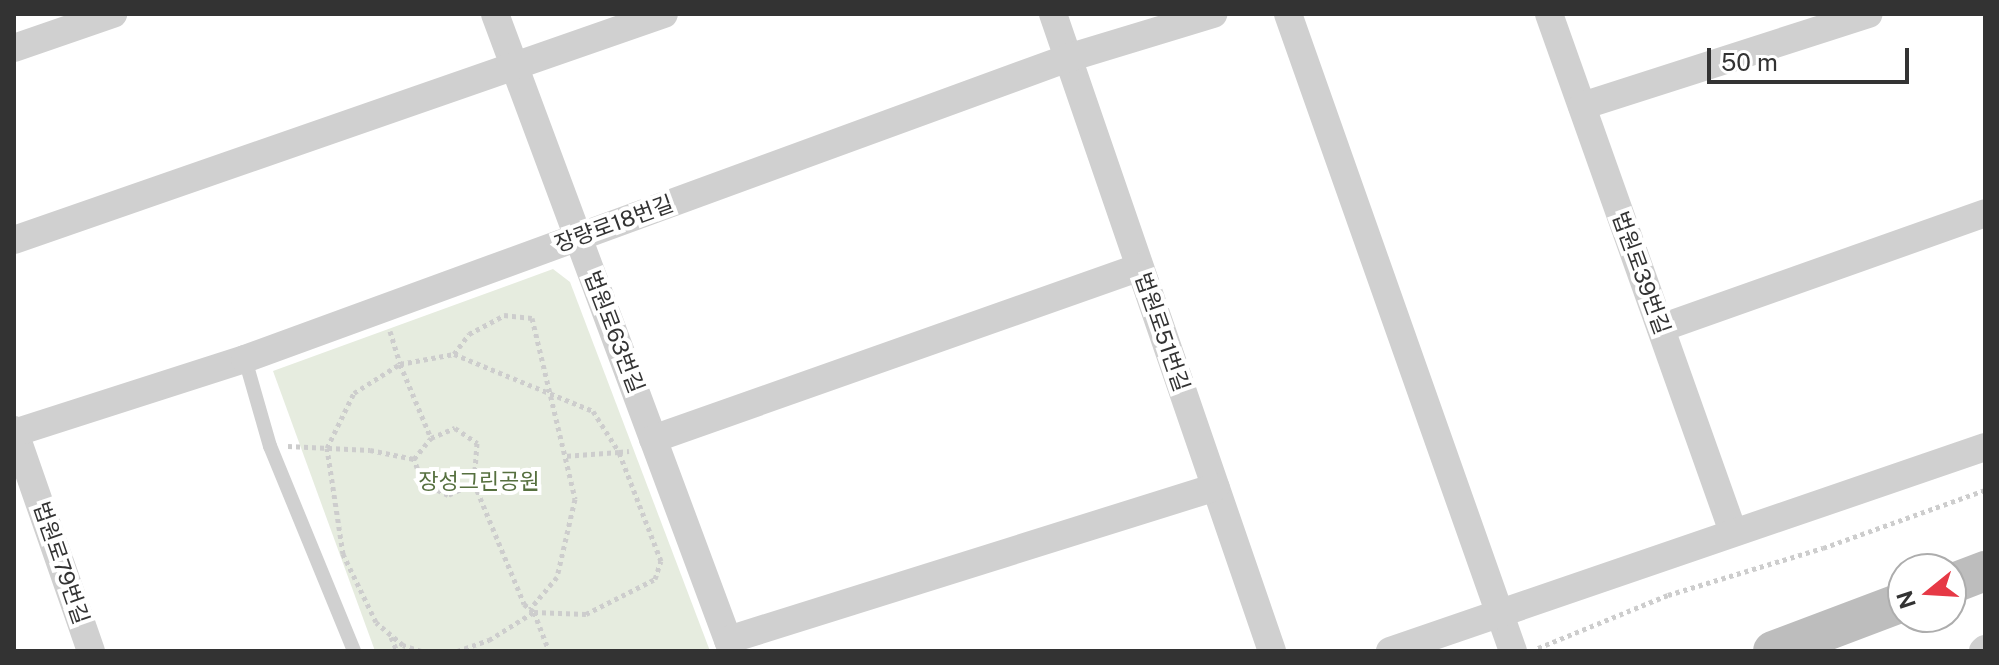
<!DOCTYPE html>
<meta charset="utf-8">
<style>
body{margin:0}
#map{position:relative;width:1999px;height:665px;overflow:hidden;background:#fff;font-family:"Public Sans","Noto Sans KR",sans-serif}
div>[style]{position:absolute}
.green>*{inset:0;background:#e6ecdf}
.path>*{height:5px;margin-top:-2.5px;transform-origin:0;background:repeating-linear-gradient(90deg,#cdcdcd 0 4px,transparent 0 8px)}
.lane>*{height:14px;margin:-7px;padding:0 7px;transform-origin:7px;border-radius:7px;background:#d0d0d0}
.street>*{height:28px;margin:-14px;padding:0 14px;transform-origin:14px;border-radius:14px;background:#d0d0d0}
.secondary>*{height:40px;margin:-20px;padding:0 20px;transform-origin:20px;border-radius:20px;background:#bdbdbd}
span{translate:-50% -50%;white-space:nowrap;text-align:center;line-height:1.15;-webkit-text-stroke:8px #fff;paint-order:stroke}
.street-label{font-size:22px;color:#333}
.park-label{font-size:22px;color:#56703f}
.frame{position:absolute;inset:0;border:16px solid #333;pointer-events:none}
.north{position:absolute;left:1887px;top:553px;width:80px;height:80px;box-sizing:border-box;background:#fff;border:2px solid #adadad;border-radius:50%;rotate:252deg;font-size:22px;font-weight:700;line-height:32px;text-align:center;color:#333}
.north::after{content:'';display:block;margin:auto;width:28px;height:36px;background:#e63946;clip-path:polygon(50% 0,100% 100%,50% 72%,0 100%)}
.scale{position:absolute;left:1707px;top:48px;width:202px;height:36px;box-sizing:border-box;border:4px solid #333;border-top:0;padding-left:10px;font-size:24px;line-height:28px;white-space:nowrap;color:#333;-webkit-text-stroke:6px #fff;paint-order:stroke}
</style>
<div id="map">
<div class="green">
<i style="clip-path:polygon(553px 269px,570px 282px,710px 651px,375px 651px,273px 371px)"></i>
</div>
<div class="path">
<i style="left:390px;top:331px;width:34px;rotate:73deg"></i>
<i style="left:400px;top:364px;width:55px;rotate:-10.5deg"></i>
<i style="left:454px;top:354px;width:25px;rotate:-53deg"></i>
<i style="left:469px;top:334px;width:40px;rotate:-28deg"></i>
<i style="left:504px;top:315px;width:28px;rotate:6deg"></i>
<i style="left:532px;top:318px;width:186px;rotate:76.6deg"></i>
<i style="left:575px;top:499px;width:80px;rotate:103deg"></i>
<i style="left:557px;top:577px;width:42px;rotate:130.2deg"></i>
<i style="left:454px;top:354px;width:150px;rotate:22.3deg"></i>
<i style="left:593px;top:411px;width:49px;rotate:57.6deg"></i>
<i style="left:619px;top:452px;width:55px;rotate:175.8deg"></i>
<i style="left:288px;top:446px;width:82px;rotate:2.8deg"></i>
<i style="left:370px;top:450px;width:45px;rotate:11.6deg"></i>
<i style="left:474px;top:483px;width:29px;rotate:155deg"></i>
<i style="left:448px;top:495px;width:28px;rotate:-154deg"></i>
<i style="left:423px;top:483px;width:26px;rotate:-111deg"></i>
<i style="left:414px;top:459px;width:27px;rotate:-51deg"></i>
<i style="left:431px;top:438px;width:26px;rotate:-23deg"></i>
<i style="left:455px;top:428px;width:27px;rotate:34deg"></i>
<i style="left:477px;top:443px;width:40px;rotate:94.3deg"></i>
<i style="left:474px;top:483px;width:131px;rotate:67.5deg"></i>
<i style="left:524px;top:604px;width:13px;rotate:39deg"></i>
<i style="left:534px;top:612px;width:52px;rotate:2.2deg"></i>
<i style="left:586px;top:614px;width:77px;rotate:-26.9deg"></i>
<i style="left:655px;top:579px;width:19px;rotate:-72deg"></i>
<i style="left:661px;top:561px;width:117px;rotate:-111.1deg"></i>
<i style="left:619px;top:452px;width:10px;rotate:-6deg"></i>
<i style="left:391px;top:637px;width:15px;rotate:67deg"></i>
<i style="left:1538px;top:648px;width:140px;rotate:-22.2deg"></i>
<i style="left:1668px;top:595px;width:162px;rotate:-16.9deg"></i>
<i style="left:1823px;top:548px;width:172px;rotate:-19.7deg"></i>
<i style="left:421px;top:651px;width:19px;rotate:-162deg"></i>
<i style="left:403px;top:645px;width:35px;rotate:-140deg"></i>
<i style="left:376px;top:622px;width:76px;rotate:-115.9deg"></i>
<i style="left:343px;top:554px;width:107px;rotate:-98.6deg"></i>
<i style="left:327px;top:448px;width:61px;rotate:-63.9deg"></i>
<i style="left:354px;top:393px;width:54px;rotate:-32.2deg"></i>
<i style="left:400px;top:364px;width:80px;rotate:67.3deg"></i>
<i style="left:457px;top:651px;width:34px;rotate:-19deg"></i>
<i style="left:489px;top:640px;width:53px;rotate:-31.9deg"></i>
<i style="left:534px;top:612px;width:42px;rotate:69deg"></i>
</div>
<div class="lane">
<i style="left:245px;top:359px;width:91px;rotate:74deg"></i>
<i style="left:270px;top:446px;width:222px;rotate:67.7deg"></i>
</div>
<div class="street">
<i style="left:495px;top:14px;width:680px;rotate:69.59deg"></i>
<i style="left:1053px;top:14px;width:674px;rotate:71.03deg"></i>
<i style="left:1288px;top:14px;width:676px;rotate:70.55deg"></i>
<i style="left:1549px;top:14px;width:550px;rotate:70.44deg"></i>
<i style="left:14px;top:48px;width:105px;rotate:-19deg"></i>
<i style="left:1582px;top:106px;width:301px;rotate:-17.8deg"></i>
<i style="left:14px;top:240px;width:688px;rotate:-19.17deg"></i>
<i style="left:1661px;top:328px;width:344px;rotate:-19.5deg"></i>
<i style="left:14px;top:430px;width:234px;rotate:70.8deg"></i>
<i style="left:14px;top:433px;width:243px;rotate:-17.8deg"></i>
<i style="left:245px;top:359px;width:876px;rotate:-20.09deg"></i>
<i style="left:1068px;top:58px;width:152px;rotate:-16.9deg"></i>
<i style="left:653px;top:439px;width:516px;rotate:-19.45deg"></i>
<i style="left:728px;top:640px;width:511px;rotate:-17.41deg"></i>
<i style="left:1390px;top:651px;width:629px;rotate:-18.92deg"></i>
<i style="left:1983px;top:651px;width:3px;rotate:-45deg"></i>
</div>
<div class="secondary">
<i style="left:1951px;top:584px;width:36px;rotate:-21deg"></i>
<i style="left:1773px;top:651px;width:139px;rotate:-20.7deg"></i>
</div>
<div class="street-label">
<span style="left:614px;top:224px;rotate:-20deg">장량로18번길</span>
<span style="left:1641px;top:273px;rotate:70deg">법원로39번길</span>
<span style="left:614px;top:332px;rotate:69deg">법원로63번길</span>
<span style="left:1162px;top:332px;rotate:71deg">법원로51번길</span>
<span style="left:61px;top:563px;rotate:71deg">법원로79번길</span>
</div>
<div class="park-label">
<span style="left:479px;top:482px">장성그린공원</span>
</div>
<div class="frame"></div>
<div class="north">N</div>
<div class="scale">50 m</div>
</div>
